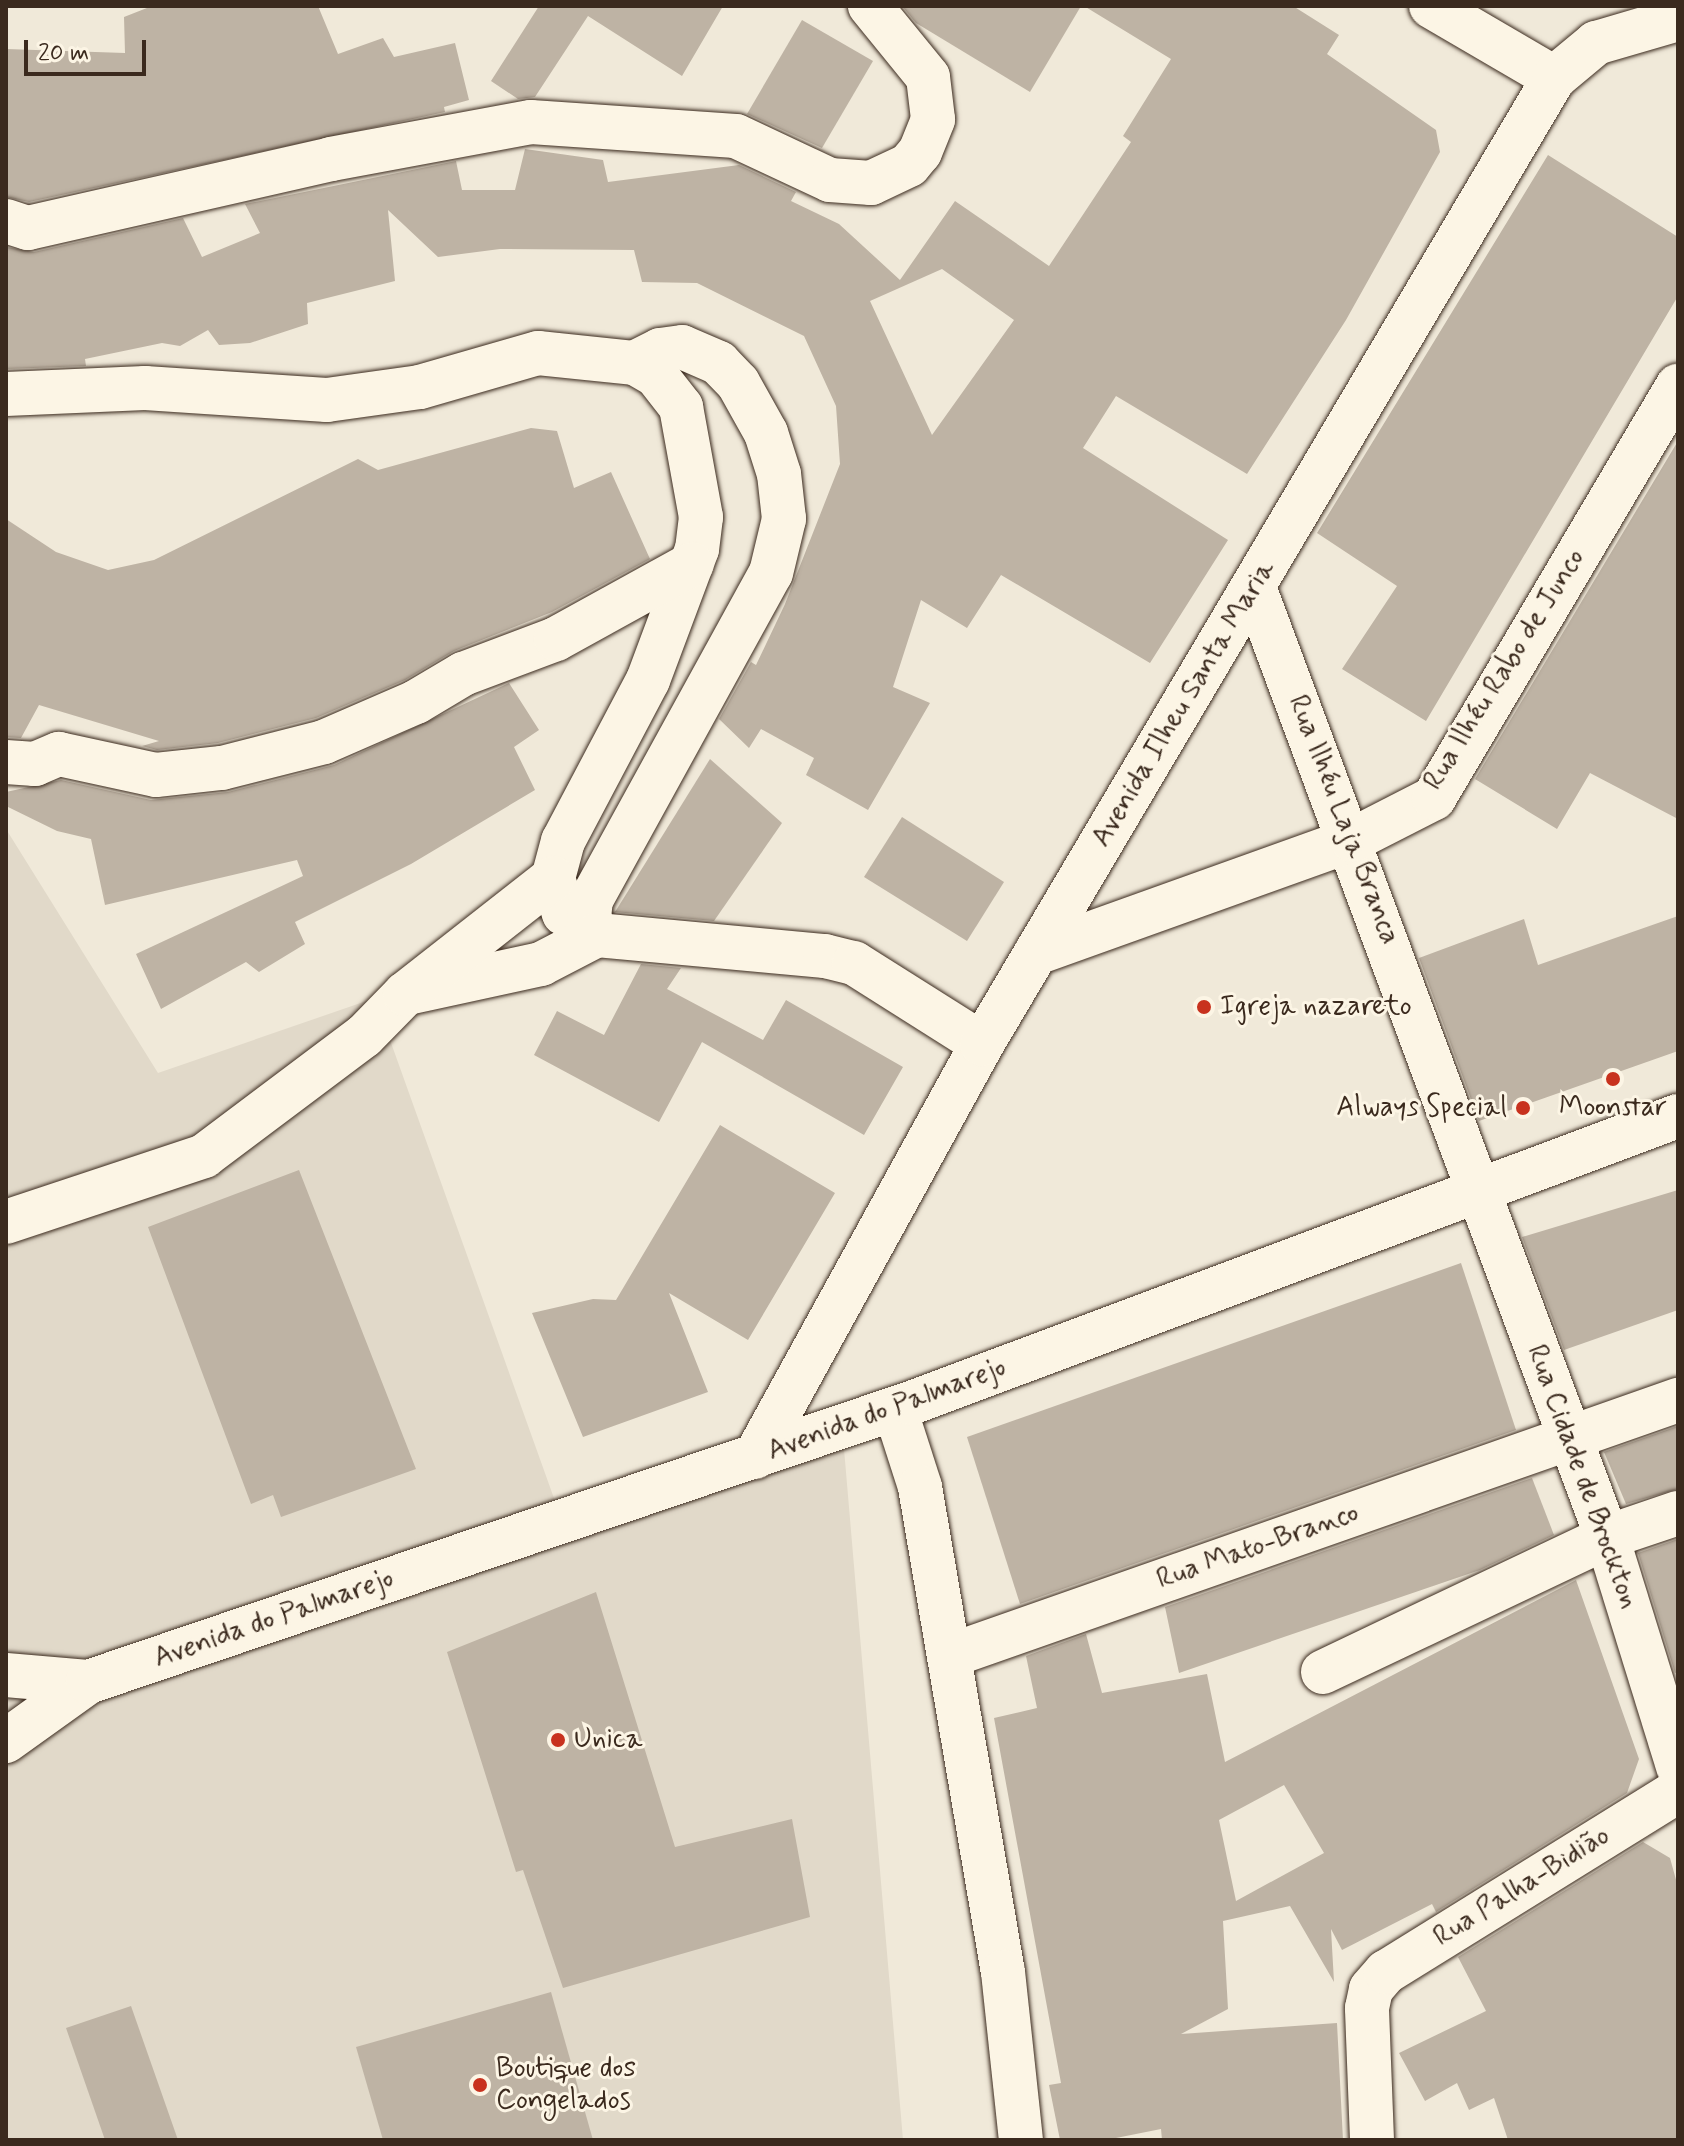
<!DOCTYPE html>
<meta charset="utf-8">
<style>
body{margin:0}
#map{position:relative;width:1684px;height:2146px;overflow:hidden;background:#f0e9d9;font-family:Mynerve,sans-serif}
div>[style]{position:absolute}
.built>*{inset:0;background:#e1d9c9}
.building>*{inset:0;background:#beb3a4}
.roads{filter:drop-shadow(0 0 2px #3b2a1e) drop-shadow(0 0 2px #3b2a1e)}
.minor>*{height:44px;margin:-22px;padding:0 22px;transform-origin:22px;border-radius:22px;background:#fcf5e5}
.dots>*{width:22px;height:22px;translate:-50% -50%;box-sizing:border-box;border:4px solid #fcf5e5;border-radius:50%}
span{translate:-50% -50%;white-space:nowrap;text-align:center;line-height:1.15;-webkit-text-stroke:6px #fcf5e5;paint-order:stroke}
.street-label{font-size:28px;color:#3b2a1e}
.poi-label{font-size:28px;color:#3b2a1e}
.left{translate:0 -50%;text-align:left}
.right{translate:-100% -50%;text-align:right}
.frame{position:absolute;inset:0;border:8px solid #3b2a1e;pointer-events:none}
.scale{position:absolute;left:24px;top:40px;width:122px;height:36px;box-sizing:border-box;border:4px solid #3b2a1e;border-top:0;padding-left:10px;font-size:24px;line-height:28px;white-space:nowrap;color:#3b2a1e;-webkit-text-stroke:6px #fcf5e5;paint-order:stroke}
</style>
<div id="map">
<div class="built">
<i style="clip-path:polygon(6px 829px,158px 1073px,375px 998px,565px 1529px,843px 1437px,903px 2140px,6px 2140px)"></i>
</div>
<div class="building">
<i style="clip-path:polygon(152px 6px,318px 6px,338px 54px,383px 38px,394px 57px,455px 43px,469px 100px,444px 107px,445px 112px,29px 202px,6px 197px,6px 49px,125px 53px,124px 17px)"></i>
<i style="clip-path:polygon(539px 6px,723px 6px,682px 76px,588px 16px,535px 97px,518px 99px,491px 81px)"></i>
<i style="clip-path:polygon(902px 6px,1081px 6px,1030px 92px,916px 23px)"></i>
<i style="clip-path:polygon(evenodd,1084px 6px,1293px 6px,1339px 35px,1327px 54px,1436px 130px,1440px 152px,1346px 320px,1247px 474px,1116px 396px,1083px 448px,1228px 540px,1150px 663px,1001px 575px,967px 628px,921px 600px,893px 687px,930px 703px,868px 810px,806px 775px,814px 758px,761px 729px,749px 748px,719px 719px,751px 662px,756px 665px,785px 604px,840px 464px,836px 406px,804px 336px,697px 283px,642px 282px,634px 250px,500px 249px,438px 257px,388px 210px,395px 281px,307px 303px,308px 324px,250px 343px,219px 345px,208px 330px,180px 346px,162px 343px,85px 359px,86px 366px,6px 369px,6px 247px,34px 252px,183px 218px,202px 257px,260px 233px,245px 204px,456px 161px,462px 190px,515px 190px,525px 149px,603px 160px,608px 182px,739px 165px,796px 192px,791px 201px,839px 224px,900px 280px,955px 201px,1049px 266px,1131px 142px,1123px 136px,1171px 59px,1084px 6px,942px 269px,1014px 320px,932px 435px,870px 301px,942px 269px)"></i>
<i style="clip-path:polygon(802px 20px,873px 61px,822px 148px,747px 114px)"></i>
<i style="clip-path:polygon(1548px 155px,1678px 237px,1678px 296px,1426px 721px,1342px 669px,1397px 586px,1317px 533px)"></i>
<i style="clip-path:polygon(531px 428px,557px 431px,574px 488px,611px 472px,650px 559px,552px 612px,454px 651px,405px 680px,316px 718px,218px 743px,157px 750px,142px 746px,159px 741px,39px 705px,21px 738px,6px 737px,6px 519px,56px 552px,108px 570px,154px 560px,358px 459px,378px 470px)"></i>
<i style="clip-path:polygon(1678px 441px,1678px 819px,1590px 773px,1557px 829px,1475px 779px)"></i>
<i style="clip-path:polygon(509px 683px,539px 730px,514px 747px,535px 790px,411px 864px,295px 922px,305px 944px,259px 972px,246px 962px,161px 1009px,136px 954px,303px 876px,297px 860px,105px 905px,91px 839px,57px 831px,6px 806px,6px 792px,61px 780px,151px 800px,228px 792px,334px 765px)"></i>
<i style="clip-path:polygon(710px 759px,782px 823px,714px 921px,615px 912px)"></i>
<i style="clip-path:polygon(902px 817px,1004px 882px,967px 941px,864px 877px)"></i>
<i style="clip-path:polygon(1678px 916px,1678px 1051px,1479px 1121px,1419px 958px,1524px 919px,1538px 965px)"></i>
<i style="clip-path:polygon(641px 964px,681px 968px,667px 989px,763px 1040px,786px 1000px,903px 1067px,864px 1135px,702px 1042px,659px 1122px,534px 1055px,557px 1011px,604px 1035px)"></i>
<i style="clip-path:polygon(720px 1125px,835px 1193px,748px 1340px,669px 1293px,708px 1392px,583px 1437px,532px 1313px,593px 1299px,616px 1300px)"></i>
<i style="clip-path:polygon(299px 1170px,416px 1469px,281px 1517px,273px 1495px,251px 1504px,148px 1227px)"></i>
<i style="clip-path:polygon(1678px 1190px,1678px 1310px,1564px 1350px,1522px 1237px)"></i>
<i style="clip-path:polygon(1461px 1263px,1516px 1430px,1020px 1604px,967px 1437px)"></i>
<i style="clip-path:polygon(1678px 1426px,1678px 1489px,1626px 1504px,1604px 1452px)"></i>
<i style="clip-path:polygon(1532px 1478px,1554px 1535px,1480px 1570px,1179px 1673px,1165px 1607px)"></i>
<i style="clip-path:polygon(1678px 1539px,1678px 1672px,1675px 1673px,1638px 1553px)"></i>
<i style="clip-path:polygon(evenodd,1576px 1580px,1639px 1759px,1627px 1793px,1436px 1912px,1432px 1904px,1342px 1950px,1331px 1929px,1334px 1982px,1290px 1906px,1223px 1921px,1228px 2009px,1181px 2034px,1337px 2023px,1343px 2140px,1162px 2140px,1161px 2129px,1106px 2140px,1060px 2140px,1049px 2085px,1061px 2083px,994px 1718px,1037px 1708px,1026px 1656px,1086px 1634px,1102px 1693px,1207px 1674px,1225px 1762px,1576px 1580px,1284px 1785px,1324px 1853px,1236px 1901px,1219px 1820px,1284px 1785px)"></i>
<i style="clip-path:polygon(596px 1592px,675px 1847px,792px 1819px,810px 1917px,563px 1988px,523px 1870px,516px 1872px,447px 1652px)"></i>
<i style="clip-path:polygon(1643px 1842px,1670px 1858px,1678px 1887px,1678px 2140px,1508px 2140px,1494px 2098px,1469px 2110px,1457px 2083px,1425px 2101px,1399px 2053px,1486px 2011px,1458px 1957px)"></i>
<i style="clip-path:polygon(551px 1992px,593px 2140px,383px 2140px,356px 2047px)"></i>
<i style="clip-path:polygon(131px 2006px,178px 2140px,105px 2140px,66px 2028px)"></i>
</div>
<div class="roads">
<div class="minor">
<i style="left:1431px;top:6px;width:143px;rotate:30.3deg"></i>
<i style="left:6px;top:221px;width:23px;rotate:18deg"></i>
<i style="left:28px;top:228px;width:311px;rotate:-12.8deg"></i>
<i style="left:331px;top:159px;width:203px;rotate:-10.5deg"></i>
<i style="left:531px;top:122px;width:205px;rotate:3.9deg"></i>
<i style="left:736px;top:136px;width:104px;rotate:25.1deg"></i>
<i style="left:830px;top:180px;width:41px;rotate:4.2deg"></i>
<i style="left:871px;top:183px;width:42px;rotate:-25.3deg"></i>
<i style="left:909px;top:165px;width:17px;rotate:-50deg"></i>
<i style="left:920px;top:152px;width:35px;rotate:-68deg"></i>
<i style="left:933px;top:119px;width:42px;rotate:-96.8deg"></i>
<i style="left:928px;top:77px;width:92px;rotate:-129.2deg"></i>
<i style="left:6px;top:394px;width:139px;rotate:-2.5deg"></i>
<i style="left:145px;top:388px;width:182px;rotate:3.8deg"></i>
<i style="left:327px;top:400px;width:94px;rotate:-8deg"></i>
<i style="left:420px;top:387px;width:123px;rotate:-16.1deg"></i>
<i style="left:538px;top:353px;width:98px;rotate:5.9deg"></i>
<i style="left:635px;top:363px;width:24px;rotate:30deg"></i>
<i style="left:656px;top:375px;width:41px;rotate:52deg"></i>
<i style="left:681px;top:407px;width:112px;rotate:79.7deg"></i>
<i style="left:701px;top:517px;width:32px;rotate:97deg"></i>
<i style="left:697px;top:549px;width:140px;rotate:110.5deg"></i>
<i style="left:648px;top:680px;width:182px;rotate:117.8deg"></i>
<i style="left:563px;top:841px;width:38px;rotate:105deg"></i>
<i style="left:553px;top:878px;width:37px;rotate:73deg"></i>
<i style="left:564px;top:913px;width:40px;rotate:34deg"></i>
<i style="left:597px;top:935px;width:19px;rotate:-115deg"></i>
<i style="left:589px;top:918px;width:18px;rotate:-84deg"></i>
<i style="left:591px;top:900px;width:373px;rotate:-61.2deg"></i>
<i style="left:771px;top:573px;width:56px;rotate:-76.5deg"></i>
<i style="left:784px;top:519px;width:45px;rotate:-96.3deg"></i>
<i style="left:779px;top:474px;width:43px;rotate:-107.6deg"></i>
<i style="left:766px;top:433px;width:57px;rotate:-119.2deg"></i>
<i style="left:738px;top:383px;width:28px;rotate:-134deg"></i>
<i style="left:719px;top:363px;width:40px;rotate:-156.6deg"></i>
<i style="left:682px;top:347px;width:22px;rotate:172deg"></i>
<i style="left:660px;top:350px;width:28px;rotate:153deg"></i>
<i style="left:1254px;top:587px;width:1013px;rotate:69.62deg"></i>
<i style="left:1607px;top:1537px;width:241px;rotate:72.8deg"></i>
<i style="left:6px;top:762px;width:29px;rotate:4deg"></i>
<i style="left:35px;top:764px;width:26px;rotate:-23deg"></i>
<i style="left:59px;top:754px;width:99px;rotate:12.2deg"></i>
<i style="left:156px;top:775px;width:66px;rotate:-6.1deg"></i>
<i style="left:222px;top:768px;width:105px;rotate:-14.3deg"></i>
<i style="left:324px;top:742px;width:100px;rotate:-23.5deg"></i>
<i style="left:416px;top:702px;width:55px;rotate:-30.8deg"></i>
<i style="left:463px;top:674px;width:99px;rotate:-20.6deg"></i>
<i style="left:556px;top:639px;width:155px;rotate:-28.9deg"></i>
<i style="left:1036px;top:953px;width:336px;rotate:-19.7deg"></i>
<i style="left:1352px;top:840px;width:92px;rotate:-27.1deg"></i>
<i style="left:1434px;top:798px;width:479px;rotate:-59.4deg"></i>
<i style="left:412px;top:992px;width:132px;rotate:-12.2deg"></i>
<i style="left:541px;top:964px;width:63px;rotate:-27.4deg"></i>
<i style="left:597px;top:935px;width:229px;rotate:5.3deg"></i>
<i style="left:825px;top:956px;width:30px;rotate:14deg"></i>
<i style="left:854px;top:963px;width:151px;rotate:32.3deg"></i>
<i style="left:6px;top:1222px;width:209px;rotate:-18.4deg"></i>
<i style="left:204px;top:1156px;width:200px;rotate:-36.9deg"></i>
<i style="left:364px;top:1036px;width:59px;rotate:-45.7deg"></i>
<i style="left:405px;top:994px;width:188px;rotate:-38.1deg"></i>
<i style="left:895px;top:1409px;width:82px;rotate:72.2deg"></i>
<i style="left:920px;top:1487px;width:492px;rotate:80.3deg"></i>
<i style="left:1003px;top:1972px;width:169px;rotate:83.9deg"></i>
<i style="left:755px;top:1457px;width:471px;rotate:-61.2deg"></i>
<i style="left:982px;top:1044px;width:1123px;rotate:-59.37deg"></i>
<i style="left:1554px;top:78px;width:55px;rotate:-39.8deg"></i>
<i style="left:1596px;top:43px;width:85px;rotate:-16.3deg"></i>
<i style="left:949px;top:1656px;width:773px;rotate:-19.35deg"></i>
<i style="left:1323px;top:1672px;width:314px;rotate:-25.4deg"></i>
<i style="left:1607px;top:1537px;width:75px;rotate:-18.7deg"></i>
<i style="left:6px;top:1675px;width:82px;rotate:4.9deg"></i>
<i style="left:6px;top:1741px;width:101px;rotate:-35.7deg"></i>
<i style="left:88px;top:1682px;width:869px;rotate:-18.73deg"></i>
<i style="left:911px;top:1403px;width:819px;rotate:-20.52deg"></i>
<i style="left:1372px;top:2140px;width:132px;rotate:-92.2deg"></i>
<i style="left:1367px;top:2008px;width:19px;rotate:-78deg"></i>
<i style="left:1371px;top:1989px;width:23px;rotate:-49deg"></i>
<i style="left:1386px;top:1972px;width:344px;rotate:-31.8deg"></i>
</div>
</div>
<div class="dots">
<i style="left:1204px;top:1007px;background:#c8321e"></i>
<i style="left:1613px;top:1079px;background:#c8321e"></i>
<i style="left:1523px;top:1108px;background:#c8321e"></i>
<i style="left:558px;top:1740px;background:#c8321e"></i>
<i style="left:480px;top:2085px;background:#c8321e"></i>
</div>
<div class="street-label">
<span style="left:1505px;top:670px;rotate:-58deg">Rua Ilhéu Rabo de Junco</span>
<span style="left:1184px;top:704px;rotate:-59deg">Avenida Ilheu Santa Maria</span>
<span style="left:1343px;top:820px;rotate:69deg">Rua Ilhéu Laja Branca</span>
<span style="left:887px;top:1410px;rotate:-20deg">Avenida do Palmarejo</span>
<span style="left:1582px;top:1477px;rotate:70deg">Rua Cidade de Brockton</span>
<span style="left:1258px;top:1547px;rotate:-19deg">Rua Mato-Branco</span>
<span style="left:274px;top:1619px;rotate:-19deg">Avenida do Palmarejo</span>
<span style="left:1522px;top:1887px;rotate:-32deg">Rua Palha-Bidião</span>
</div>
<div class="poi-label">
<span class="left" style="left:1220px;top:1007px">Igreja nazareto</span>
<span class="right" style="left:1507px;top:1108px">Always Special</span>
<span style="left:1613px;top:1108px">Moonstar</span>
<span class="left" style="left:574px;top:1740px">Unica</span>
<span class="left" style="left:496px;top:2085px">Boutique dos<br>Congelados</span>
</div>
<div class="frame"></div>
<div class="scale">20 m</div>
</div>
